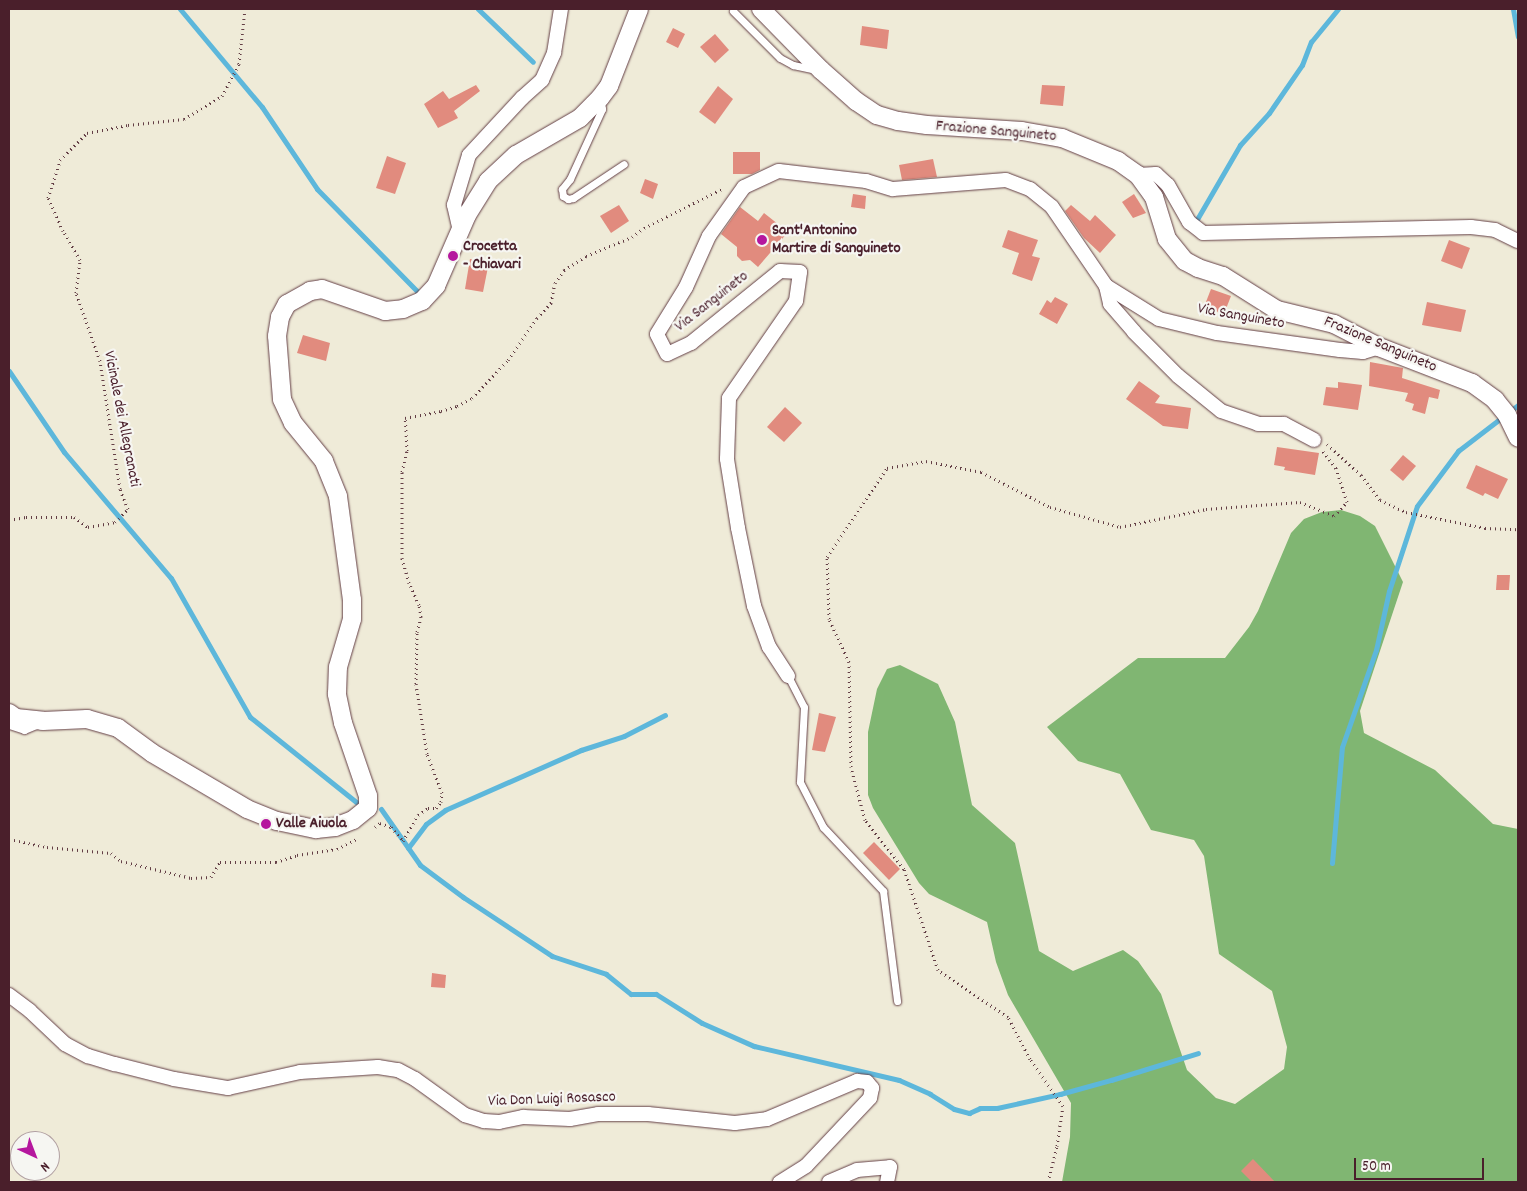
<!DOCTYPE html>
<style>
body{margin:0}
#map{position:relative;width:1527px;height:1191px;overflow:hidden;background:#efebd8;font-family:Dekko,sans-serif}
div>[style]{position:absolute}
.forest>*{inset:0;background:#80b672}
.stream>*{height:5px;margin:-2.5px;padding:0 2.5px;transform-origin:2.5px;border-radius:2.5px;background:#5db7db}
.building>*{inset:0;background:#e18b7e}
.path>*{height:3px;margin-top:-1.5px;transform-origin:0;background:repeating-linear-gradient(90deg,#633e45 0 1px,transparent 0 5px)}
.roads{filter:drop-shadow(0 0 1px #633e45) drop-shadow(0 0 1px #633e45)}
.service>*{height:7px;margin:-3.5px;padding:0 3.5px;transform-origin:3.5px;border-radius:3.5px;background:#fff}
.minor>*{height:14px;margin:-7px;padding:0 7px;transform-origin:7px;border-radius:7px;background:#fff}
.tertiary>*{height:18px;margin:-9px;padding:0 9px;transform-origin:9px;border-radius:9px;background:#fff}
.dots>*{width:14px;height:14px;translate:-50% -50%;box-sizing:border-box;border:2px solid #f6f6f2;border-radius:50%}
span{translate:-50% -50%;white-space:nowrap;text-align:center;line-height:1.15;-webkit-text-stroke:4.5px #f6f6f2;paint-order:stroke}
.street-label{font-size:16px;color:#4a1f2b}
.poi-label{font-size:16px;color:#4a1f2b;font-weight:700}
.left{translate:0 -50%;text-align:left}
.frame{position:absolute;inset:0;border:10px solid #4a1f2b;pointer-events:none}
.north{position:absolute;left:10px;top:1131px;width:50px;height:50px;box-sizing:border-box;background:#f6f6f2;border:1px solid #b1a0a2;border-radius:50%;rotate:137deg;font-size:14px;font-weight:700;line-height:20px;text-align:center;color:#4a1f2b}
.north::after{content:'';display:block;margin:auto;width:18px;height:22px;background:#b5179e;clip-path:polygon(50% 0,100% 100%,50% 72%,0 100%)}
.scale{position:absolute;left:1354px;top:1158px;width:130px;height:22px;box-sizing:border-box;border:2px solid #4a1f2b;border-top:0;padding-left:6px;font-size:15px;line-height:18px;white-space:nowrap;color:#4a1f2b;-webkit-text-stroke:4px #f6f6f2;paint-order:stroke}
</style>
<div id="map">
<div class="forest">
<i style="clip-path:polygon(1341px 510px,1360px 516px,1375px 526px,1403px 582px,1360px 711px,1364px 733px,1435px 770px,1493px 824px,1518px 829px,1518px 1182px,1062px 1182px,1070px 1137px,1071px 1103px,1008px 995px,996px 962px,987px 922px,929px 894px,919px 883px,873px 808px,868px 795px,868px 732px,877px 689px,887px 669px,900px 665px,938px 684px,955px 722px,972px 805px,1015px 843px,1039px 951px,1073px 971px,1123px 950px,1138px 961px,1161px 994px,1187px 1070px,1216px 1098px,1235px 1104px,1284px 1069px,1287px 1047px,1272px 991px,1219px 954px,1204px 856px,1194px 840px,1151px 830px,1120px 774px,1078px 761px,1047px 727px,1138px 658px,1225px 658px,1249px 627px,1258px 611px,1291px 533px,1304px 519px,1322px 512px)"></i>
</div>
<div class="stream">
<i style="left:180px;top:9px;width:128px;rotate:50.1deg"></i>
<i style="left:262px;top:107px;width:99px;rotate:56.1deg"></i>
<i style="left:317px;top:189px;width:147px;rotate:45.6deg"></i>
<i style="left:478px;top:9px;width:76px;rotate:43.9deg"></i>
<i style="left:1513px;top:9px;width:28px;rotate:80deg"></i>
<i style="left:1196px;top:221px;width:88px;rotate:-59.9deg"></i>
<i style="left:1240px;top:145px;width:43px;rotate:-47.8deg"></i>
<i style="left:1269px;top:113px;width:58px;rotate:-55.5deg"></i>
<i style="left:1302px;top:65px;width:25px;rotate:-69deg"></i>
<i style="left:1311px;top:42px;width:43px;rotate:-50.7deg"></i>
<i style="left:9px;top:371px;width:98px;rotate:55.8deg"></i>
<i style="left:64px;top:452px;width:165px;rotate:49.7deg"></i>
<i style="left:171px;top:578px;width:160px;rotate:60.4deg"></i>
<i style="left:250px;top:717px;width:136px;rotate:38.7deg"></i>
<i style="left:381px;top:809px;width:68px;rotate:55.1deg"></i>
<i style="left:420px;top:865px;width:54px;rotate:36.7deg"></i>
<i style="left:463px;top:897px;width:107px;rotate:33.5deg"></i>
<i style="left:552px;top:956px;width:57px;rotate:18.4deg"></i>
<i style="left:606px;top:974px;width:32px;rotate:39deg"></i>
<i style="left:631px;top:994px;width:25px"></i>
<i style="left:656px;top:994px;width:54px;rotate:32.2deg"></i>
<i style="left:702px;top:1023px;width:57px;rotate:23.9deg"></i>
<i style="left:754px;top:1046px;width:149px;rotate:13.2deg"></i>
<i style="left:899px;top:1080px;width:34px;rotate:24deg"></i>
<i style="left:930px;top:1094px;width:28px;rotate:32deg"></i>
<i style="left:954px;top:1109px;width:16px;rotate:15deg"></i>
<i style="left:969px;top:1113px;width:12px;rotate:-24deg"></i>
<i style="left:980px;top:1108px;width:17px"></i>
<i style="left:997px;top:1108px;width:65px;rotate:-12.5deg"></i>
<i style="left:1060px;top:1094px;width:53px;rotate:-15.4deg"></i>
<i style="left:1111px;top:1080px;width:91px;rotate:-17.2deg"></i>
<i style="left:408px;top:848px;width:30px;rotate:-53deg"></i>
<i style="left:426px;top:824px;width:24px;rotate:-36deg"></i>
<i style="left:445px;top:810px;width:149px;rotate:-23.8deg"></i>
<i style="left:581px;top:750px;width:45px;rotate:-18deg"></i>
<i style="left:624px;top:736px;width:46px;rotate:-27.1deg"></i>
<i style="left:1332px;top:863px;width:116px;rotate:-85.1deg"></i>
<i style="left:1342px;top:747px;width:103px;rotate:-70.7deg"></i>
<i style="left:1376px;top:650px;width:60px;rotate:-77.6deg"></i>
<i style="left:1389px;top:591px;width:89px;rotate:-71.8deg"></i>
<i style="left:1417px;top:506px;width:69px;rotate:-53.3deg"></i>
<i style="left:1458px;top:451px;width:76px;rotate:-37.5deg"></i>
</div>
<div class="building">
<i style="clip-path:polygon(862px 26px,889px 30px,887px 49px,860px 45px)"></i>
<i style="clip-path:polygon(673px 28px,685px 34px,678px 48px,666px 42px)"></i>
<i style="clip-path:polygon(715px 34px,729px 50px,715px 63px,700px 47px)"></i>
<i style="clip-path:polygon(476px 85px,480px 91px,454px 111px,458px 118px,438px 128px,424px 104px,443px 91px,449px 99px)"></i>
<i style="clip-path:polygon(1042px 85px,1065px 86px,1063px 106px,1040px 104px)"></i>
<i style="clip-path:polygon(718px 86px,733px 99px,715px 124px,699px 112px)"></i>
<i style="clip-path:polygon(733px 152px,760px 152px,760px 170px,752px 174px,733px 174px)"></i>
<i style="clip-path:polygon(387px 156px,406px 163px,395px 194px,376px 188px)"></i>
<i style="clip-path:polygon(933px 159px,937px 177px,902px 180px,899px 165px)"></i>
<i style="clip-path:polygon(645px 179px,658px 184px,653px 199px,640px 193px)"></i>
<i style="clip-path:polygon(853px 194px,866px 196px,865px 209px,851px 207px)"></i>
<i style="clip-path:polygon(1134px 194px,1146px 213px,1133px 218px,1122px 202px)"></i>
<i style="clip-path:polygon(619px 205px,629px 221px,611px 233px,600px 216px)"></i>
<i style="clip-path:polygon(1071px 205px,1090px 221px,1095px 215px,1116px 235px,1100px 253px,1084px 238px,1065px 211px)"></i>
<i style="clip-path:polygon(740px 207px,758px 221px,764px 213px,788px 232px,758px 267px,750px 260px,742px 261px,737px 256px,737px 247px,721px 234px)"></i>
<i style="clip-path:polygon(1008px 230px,1038px 240px,1032px 256px,1040px 258px,1032px 281px,1012px 274px,1019px 253px,1002px 247px)"></i>
<i style="clip-path:polygon(1449px 240px,1470px 248px,1462px 269px,1441px 261px)"></i>
<i style="clip-path:polygon(470px 259px,489px 262px,483px 292px,465px 289px)"></i>
<i style="clip-path:polygon(1211px 289px,1231px 296px,1224px 314px,1204px 307px)"></i>
<i style="clip-path:polygon(1055px 297px,1068px 304px,1057px 324px,1039px 314px,1047px 300px,1051px 303px)"></i>
<i style="clip-path:polygon(1427px 302px,1466px 310px,1461px 332px,1422px 325px)"></i>
<i style="clip-path:polygon(303px 335px,330px 343px,326px 361px,297px 353px)"></i>
<i style="clip-path:polygon(1370px 362px,1403px 368px,1402px 378px,1440px 390px,1438px 399px,1429px 397px,1425px 414px,1412px 410px,1414px 404px,1405px 401px,1408px 393px,1369px 386px)"></i>
<i style="clip-path:polygon(1139px 381px,1160px 396px,1155px 403px,1191px 408px,1188px 429px,1163px 426px,1126px 399px)"></i>
<i style="clip-path:polygon(1338px 382px,1362px 385px,1358px 410px,1323px 405px,1326px 387px,1338px 388px)"></i>
<i style="clip-path:polygon(785px 407px,802px 423px,784px 442px,767px 427px)"></i>
<i style="clip-path:polygon(1277px 447px,1319px 453px,1315px 475px,1284px 470px,1285px 467px,1274px 465px)"></i>
<i style="clip-path:polygon(1403px 455px,1416px 466px,1403px 481px,1390px 470px)"></i>
<i style="clip-path:polygon(1476px 465px,1508px 479px,1498px 499px,1485px 493px,1483px 496px,1466px 488px)"></i>
<i style="clip-path:polygon(1497px 575px,1510px 575px,1509px 590px,1496px 590px)"></i>
<i style="clip-path:polygon(819px 713px,836px 717px,825px 752px,812px 750px)"></i>
<i style="clip-path:polygon(874px 842px,900px 869px,889px 880px,863px 853px)"></i>
<i style="clip-path:polygon(432px 973px,446px 975px,445px 988px,431px 987px)"></i>
<i style="clip-path:polygon(1253px 1159px,1275px 1182px,1252px 1182px,1241px 1171px)"></i>
</div>
<div class="path">
<i style="left:1327px;top:444px;width:46px;rotate:42.4deg"></i>
<i style="left:1361px;top:475px;width:31px;rotate:53deg"></i>
<i style="left:1380px;top:500px;width:29px;rotate:25deg"></i>
<i style="left:1406px;top:512px;width:81px;rotate:11.4deg"></i>
<i style="left:1485px;top:528px;width:33px;rotate:2deg"></i>
<i style="left:9px;top:520px;width:17px;rotate:-10deg"></i>
<i style="left:26px;top:517px;width:48px"></i>
<i style="left:74px;top:517px;width:17px;rotate:36deg"></i>
<i style="left:88px;top:527px;width:27px;rotate:-10deg"></i>
<i style="left:115px;top:522px;width:18px;rotate:-45deg"></i>
<i style="left:128px;top:509px;width:22px;rotate:-112deg"></i>
<i style="left:120px;top:489px;width:130px;rotate:-98.9deg"></i>
<i style="left:100px;top:361px;width:72px;rotate:-109.4deg"></i>
<i style="left:76px;top:293px;width:33px;rotate:-83deg"></i>
<i style="left:80px;top:260px;width:34px;rotate:-120deg"></i>
<i style="left:63px;top:231px;width:36px;rotate:-114deg"></i>
<i style="left:48px;top:198px;width:40px;rotate:-72deg"></i>
<i style="left:60px;top:160px;width:38px;rotate:-45deg"></i>
<i style="left:87px;top:133px;width:42px;rotate:-11deg"></i>
<i style="left:128px;top:125px;width:56px;rotate:-6.1deg"></i>
<i style="left:184px;top:119px;width:44px;rotate:-31.2deg"></i>
<i style="left:222px;top:96px;width:36px;rotate:-62deg"></i>
<i style="left:239px;top:64px;width:55px;rotate:-83.8deg"></i>
<i style="left:375px;top:827px;width:6px;rotate:-39deg"></i>
<i style="left:380px;top:823px;width:12px;rotate:20deg"></i>
<i style="left:391px;top:827px;width:18px;rotate:49deg"></i>
<i style="left:403px;top:841px;width:30px;rotate:-60deg"></i>
<i style="left:418px;top:815px;width:12px;rotate:-35deg"></i>
<i style="left:428px;top:808px;width:8px"></i>
<i style="left:436px;top:808px;width:8px;rotate:-50deg"></i>
<i style="left:441px;top:802px;width:9px;rotate:-84deg"></i>
<i style="left:442px;top:793px;width:42px;rotate:-111deg"></i>
<i style="left:427px;top:754px;width:71px;rotate:-98.9deg"></i>
<i style="left:416px;top:684px;width:52px;rotate:-88.9deg"></i>
<i style="left:417px;top:632px;width:16px;rotate:-75deg"></i>
<i style="left:421px;top:617px;width:12px;rotate:-99deg"></i>
<i style="left:419px;top:605px;width:24px;rotate:-114deg"></i>
<i style="left:409px;top:583px;width:26px;rotate:-106deg"></i>
<i style="left:402px;top:558px;width:86px;rotate:-90deg"></i>
<i style="left:402px;top:472px;width:22px;rotate:-77deg"></i>
<i style="left:407px;top:451px;width:33px;rotate:-93deg"></i>
<i style="left:405px;top:418px;width:37px;rotate:-11deg"></i>
<i style="left:441px;top:411px;width:17px;rotate:-17deg"></i>
<i style="left:457px;top:406px;width:17px;rotate:-28deg"></i>
<i style="left:472px;top:398px;width:52px;rotate:-46.5deg"></i>
<i style="left:508px;top:360px;width:51px;rotate:-55.4deg"></i>
<i style="left:537px;top:318px;width:21px;rotate:-47deg"></i>
<i style="left:551px;top:303px;width:20px;rotate:-79deg"></i>
<i style="left:555px;top:283px;width:16px;rotate:-55deg"></i>
<i style="left:564px;top:270px;width:26px;rotate:-32deg"></i>
<i style="left:586px;top:256px;width:50px;rotate:-22.4deg"></i>
<i style="left:632px;top:237px;width:15px;rotate:-37deg"></i>
<i style="left:644px;top:228px;width:89px;rotate:-26.6deg"></i>
<i style="left:9px;top:839px;width:39px;rotate:12deg"></i>
<i style="left:47px;top:847px;width:64px;rotate:5.4deg"></i>
<i style="left:111px;top:853px;width:13px;rotate:39deg"></i>
<i style="left:121px;top:861px;width:72px;rotate:13.7deg"></i>
<i style="left:191px;top:878px;width:20px;rotate:-3deg"></i>
<i style="left:211px;top:877px;width:17px;rotate:-59deg"></i>
<i style="left:220px;top:862px;width:56px"></i>
<i style="left:276px;top:862px;width:22px;rotate:-18deg"></i>
<i style="left:297px;top:855px;width:40px;rotate:-8.5deg"></i>
<i style="left:337px;top:849px;width:22px;rotate:-27deg"></i>
<i style="left:1048px;top:1182px;width:37px;rotate:-76deg"></i>
<i style="left:1057px;top:1146px;width:40px;rotate:-81.5deg"></i>
<i style="left:1063px;top:1106px;width:57px;rotate:-125.1deg"></i>
<i style="left:1030px;top:1059px;width:47px;rotate:-117.6deg"></i>
<i style="left:1008px;top:1017px;width:84px;rotate:-146.1deg"></i>
<i style="left:938px;top:970px;width:107px;rotate:-108.6deg"></i>
<i style="left:904px;top:869px;width:63px;rotate:-128.5deg"></i>
<i style="left:865px;top:820px;width:55px;rotate:-104.8deg"></i>
<i style="left:851px;top:767px;width:105px;rotate:-91.1deg"></i>
<i style="left:849px;top:662px;width:47px;rotate:-114.9deg"></i>
<i style="left:829px;top:619px;width:62px;rotate:-91.8deg"></i>
<i style="left:827px;top:557px;width:107px;rotate:-56deg"></i>
<i style="left:887px;top:468px;width:40px;rotate:-10deg"></i>
<i style="left:926px;top:461px;width:56px;rotate:11.3deg"></i>
<i style="left:981px;top:472px;width:77px;rotate:26.9deg"></i>
<i style="left:1050px;top:507px;width:73px;rotate:15.9deg"></i>
<i style="left:1120px;top:527px;width:88px;rotate:-11.8deg"></i>
<i style="left:1206px;top:509px;width:94px;rotate:-4.3deg"></i>
<i style="left:1300px;top:502px;width:37px;rotate:22deg"></i>
<i style="left:1334px;top:516px;width:19px;rotate:-47deg"></i>
<i style="left:1347px;top:502px;width:36px;rotate:-108deg"></i>
<i style="left:1336px;top:468px;width:23px;rotate:-128deg"></i>
</div>
<div class="roads">
<div class="service">
<i style="left:733px;top:11px;width:66px;rotate:45deg"></i>
<i style="left:780px;top:58px;width:15px;rotate:28deg"></i>
<i style="left:793px;top:65px;width:24px;rotate:12deg"></i>
<i style="left:601px;top:101px;width:8px;rotate:83deg"></i>
<i style="left:602px;top:109px;width:77px;rotate:114.6deg"></i>
<i style="left:570px;top:179px;width:13px;rotate:129deg"></i>
<i style="left:562px;top:189px;width:7px;rotate:82deg"></i>
<i style="left:563px;top:196px;width:6px;rotate:31deg"></i>
<i style="left:568px;top:199px;width:5px;rotate:-11deg"></i>
<i style="left:573px;top:198px;width:61px;rotate:-33.7deg"></i>
<i style="left:788px;top:676px;width:35px;rotate:63deg"></i>
<i style="left:804px;top:707px;width:75px;rotate:93.1deg"></i>
<i style="left:800px;top:782px;width:51px;rotate:62.9deg"></i>
<i style="left:823px;top:827px;width:88px;rotate:46.8deg"></i>
<i style="left:883px;top:891px;width:111px;rotate:82.7deg"></i>
<i style="left:9px;top:725px;width:16px;rotate:18deg"></i>
<i style="left:24px;top:730px;width:13px;rotate:-23deg"></i>
</div>
<div class="minor">
<i style="left:1138px;top:175px;width:18px;rotate:-3deg"></i>
<i style="left:1156px;top:174px;width:16px;rotate:43deg"></i>
<i style="left:1168px;top:185px;width:43px;rotate:60.4deg"></i>
<i style="left:1189px;top:222px;width:18px;rotate:38deg"></i>
<i style="left:1203px;top:233px;width:268px;rotate:-1.3deg"></i>
<i style="left:1471px;top:227px;width:24px;rotate:7deg"></i>
<i style="left:1495px;top:230px;width:25px;rotate:26deg"></i>
<i style="left:460px;top:231px;width:27px;rotate:-103deg"></i>
<i style="left:454px;top:205px;width:52px;rotate:-73.3deg"></i>
<i style="left:469px;top:155px;width:78px;rotate:-47.1deg"></i>
<i style="left:522px;top:98px;width:27px;rotate:-42deg"></i>
<i style="left:542px;top:80px;width:30px;rotate:-66deg"></i>
<i style="left:554px;top:53px;width:45px;rotate:-81deg"></i>
<i style="left:1106px;top:286px;width:18px;rotate:77deg"></i>
<i style="left:1110px;top:304px;width:37px;rotate:49deg"></i>
<i style="left:1134px;top:332px;width:62px;rotate:45deg"></i>
<i style="left:1178px;top:376px;width:55px;rotate:39.1deg"></i>
<i style="left:1221px;top:411px;width:39px;rotate:19deg"></i>
<i style="left:1258px;top:424px;width:26px"></i>
<i style="left:1284px;top:424px;width:34px;rotate:28deg"></i>
<i style="left:788px;top:676px;width:35px;rotate:-123deg"></i>
<i style="left:769px;top:647px;width:44px;rotate:-110.1deg"></i>
<i style="left:754px;top:606px;width:80px;rotate:-101.6deg"></i>
<i style="left:738px;top:528px;width:70px;rotate:-99.1deg"></i>
<i style="left:727px;top:459px;width:61px;rotate:-88.1deg"></i>
<i style="left:729px;top:398px;width:118px;rotate:-55.4deg"></i>
<i style="left:796px;top:301px;width:29px;rotate:-82deg"></i>
<i style="left:800px;top:272px;width:20px;rotate:-177deg"></i>
<i style="left:780px;top:271px;width:114px;rotate:141deg"></i>
<i style="left:691px;top:343px;width:26px;rotate:155deg"></i>
<i style="left:667px;top:354px;width:22px;rotate:-117deg"></i>
<i style="left:657px;top:334px;width:55px;rotate:-58.3deg"></i>
<i style="left:686px;top:287px;width:56px;rotate:-65.7deg"></i>
<i style="left:709px;top:236px;width:60px;rotate:-54.5deg"></i>
<i style="left:744px;top:187px;width:38px;rotate:-25deg"></i>
<i style="left:779px;top:171px;width:88px;rotate:6.6deg"></i>
<i style="left:866px;top:181px;width:28px;rotate:17deg"></i>
<i style="left:893px;top:189px;width:113px;rotate:-4.6deg"></i>
<i style="left:1006px;top:180px;width:26px;rotate:21deg"></i>
<i style="left:1030px;top:189px;width:28px;rotate:39deg"></i>
<i style="left:1052px;top:207px;width:96px;rotate:55.6deg"></i>
<i style="left:1106px;top:286px;width:62px;rotate:31.9deg"></i>
<i style="left:1159px;top:319px;width:60px;rotate:13.6deg"></i>
<i style="left:1217px;top:333px;width:124px;rotate:7.9deg"></i>
<i style="left:1340px;top:350px;width:23px;rotate:5deg"></i>
<i style="left:1363px;top:352px;width:17px;rotate:-17deg"></i>
<i style="left:9px;top:995px;width:26px;rotate:37deg"></i>
<i style="left:30px;top:1011px;width:48px;rotate:43.3deg"></i>
<i style="left:65px;top:1044px;width:26px;rotate:28deg"></i>
<i style="left:88px;top:1056px;width:28px;rotate:17deg"></i>
<i style="left:115px;top:1064px;width:61px;rotate:14.3deg"></i>
<i style="left:174px;top:1079px;width:55px;rotate:9.5deg"></i>
<i style="left:228px;top:1088px;width:74px;rotate:-12.5deg"></i>
<i style="left:300px;top:1072px;width:78px;rotate:-3.7deg"></i>
<i style="left:378px;top:1067px;width:20px;rotate:9deg"></i>
<i style="left:398px;top:1070px;width:19px;rotate:28deg"></i>
<i style="left:415px;top:1079px;width:62px;rotate:35.8deg"></i>
<i style="left:465px;top:1115px;width:20px;rotate:18deg"></i>
<i style="left:484px;top:1121px;width:15px;rotate:4deg"></i>
<i style="left:499px;top:1122px;width:25px;rotate:-12deg"></i>
<i style="left:523px;top:1117px;width:47px;rotate:2.4deg"></i>
<i style="left:570px;top:1119px;width:28px;rotate:-10deg"></i>
<i style="left:598px;top:1114px;width:50px"></i>
<i style="left:648px;top:1114px;width:87px;rotate:5.9deg"></i>
<i style="left:735px;top:1123px;width:32px;rotate:-7deg"></i>
<i style="left:767px;top:1119px;width:98px;rotate:-22.9deg"></i>
<i style="left:857px;top:1081px;width:10px;rotate:6deg"></i>
<i style="left:867px;top:1082px;width:8px;rotate:50deg"></i>
<i style="left:872px;top:1088px;width:10px;rotate:101deg"></i>
<i style="left:870px;top:1098px;width:93px;rotate:133.3deg"></i>
<i style="left:806px;top:1166px;width:31px;rotate:148deg"></i>
<i style="left:829px;top:1182px;width:30px;rotate:-23deg"></i>
<i style="left:857px;top:1170px;width:33px;rotate:-5deg"></i>
<i style="left:890px;top:1167px;width:15px;rotate:101deg"></i>
</div>
<div class="tertiary">
<i style="left:761px;top:9px;width:86px;rotate:45.5deg"></i>
<i style="left:821px;top:70px;width:47px;rotate:41.5deg"></i>
<i style="left:856px;top:101px;width:25px;rotate:34deg"></i>
<i style="left:877px;top:115px;width:22px;rotate:16deg"></i>
<i style="left:898px;top:121px;width:29px;rotate:8deg"></i>
<i style="left:927px;top:125px;width:95px;rotate:3.6deg"></i>
<i style="left:1022px;top:131px;width:41px;rotate:9.9deg"></i>
<i style="left:1062px;top:138px;width:61px;rotate:22.3deg"></i>
<i style="left:1118px;top:161px;width:24px;rotate:35deg"></i>
<i style="left:1138px;top:175px;width:27px;rotate:54deg"></i>
<i style="left:1154px;top:197px;width:44px;rotate:72.8deg"></i>
<i style="left:1167px;top:239px;width:28px;rotate:51deg"></i>
<i style="left:1185px;top:261px;width:15px;rotate:28deg"></i>
<i style="left:1198px;top:268px;width:26px;rotate:18deg"></i>
<i style="left:1223px;top:276px;width:64px;rotate:32.2deg"></i>
<i style="left:1277px;top:310px;width:59px;rotate:13.8deg"></i>
<i style="left:1334px;top:324px;width:51px;rotate:27.1deg"></i>
<i style="left:1379px;top:347px;width:100px;rotate:21.2deg"></i>
<i style="left:1472px;top:383px;width:29px;rotate:36deg"></i>
<i style="left:1495px;top:400px;width:19px;rotate:51deg"></i>
<i style="left:1507px;top:415px;width:25px;rotate:64deg"></i>
<i style="left:9px;top:713px;width:9px;rotate:36deg"></i>
<i style="left:16px;top:718px;width:27px;rotate:6deg"></i>
<i style="left:43px;top:721px;width:44px;rotate:-2.6deg"></i>
<i style="left:87px;top:719px;width:32px;rotate:16deg"></i>
<i style="left:118px;top:728px;width:42px;rotate:36.3deg"></i>
<i style="left:152px;top:753px;width:110px;rotate:30.5deg"></i>
<i style="left:247px;top:809px;width:32px;rotate:22deg"></i>
<i style="left:277px;top:821px;width:40px;rotate:12deg"></i>
<i style="left:316px;top:829px;width:19px;rotate:-6deg"></i>
<i style="left:335px;top:827px;width:19px;rotate:-21deg"></i>
<i style="left:353px;top:820px;width:19px;rotate:-39deg"></i>
<i style="left:368px;top:808px;width:12px;rotate:-90deg"></i>
<i style="left:368px;top:796px;width:77px;rotate:-108.9deg"></i>
<i style="left:343px;top:723px;width:30px;rotate:-102deg"></i>
<i style="left:337px;top:694px;width:27px;rotate:-88deg"></i>
<i style="left:338px;top:667px;width:50px;rotate:-73.7deg"></i>
<i style="left:352px;top:619px;width:19px;rotate:-90deg"></i>
<i style="left:352px;top:600px;width:105px;rotate:-97.7deg"></i>
<i style="left:338px;top:496px;width:38px;rotate:-112deg"></i>
<i style="left:324px;top:461px;width:49px;rotate:-129.2deg"></i>
<i style="left:293px;top:423px;width:26px;rotate:-115deg"></i>
<i style="left:282px;top:399px;width:63px;rotate:-94.5deg"></i>
<i style="left:277px;top:336px;width:19px;rotate:-81deg"></i>
<i style="left:280px;top:317px;width:15px;rotate:-62deg"></i>
<i style="left:287px;top:304px;width:26px;rotate:-29deg"></i>
<i style="left:310px;top:291px;width:12px;rotate:-9deg"></i>
<i style="left:322px;top:289px;width:67px;rotate:19.2deg"></i>
<i style="left:385px;top:311px;width:18px;rotate:-6deg"></i>
<i style="left:403px;top:309px;width:21px;rotate:-23deg"></i>
<i style="left:422px;top:301px;width:21px;rotate:-47deg"></i>
<i style="left:436px;top:286px;width:77px;rotate:-66.4deg"></i>
<i style="left:467px;top:215px;width:40px;rotate:-58deg"></i>
<i style="left:488px;top:181px;width:38px;rotate:-43deg"></i>
<i style="left:516px;top:155px;width:74px;rotate:-30deg"></i>
<i style="left:580px;top:118px;width:28px;rotate:-45deg"></i>
<i style="left:600px;top:98px;width:15px;rotate:-53deg"></i>
<i style="left:609px;top:86px;width:83px;rotate:-68.7deg"></i>
</div>
</div>
<div class="dots">
<i style="left:762px;top:240px;background:#b5179e"></i>
<i style="left:453px;top:256px;background:#b5179e"></i>
<i style="left:266px;top:824px;background:#b5179e"></i>
</div>
<div class="street-label">
<span style="left:996px;top:132px;rotate:5deg">Frazione Sanguineto</span>
<span style="left:712px;top:302px;rotate:-38deg">Via Sanguineto</span>
<span style="left:1241px;top:317px;rotate:10deg">Via Sanguineto</span>
<span style="left:1380px;top:345px;rotate:23deg">Frazione Sanguineto</span>
<span style="left:121px;top:419px;rotate:79deg">Vicinale dei Allegranati</span>
<span style="left:552px;top:1100px;rotate:-2deg">Via Don Luigi Rosasco</span>
</div>
<div class="poi-label">
<span class="left" style="left:772px;top:240px">Sant'Antonino<br>Martire di Sanguineto</span>
<span class="left" style="left:463px;top:256px">Crocetta<br>- Chiavari</span>
<span class="left" style="left:276px;top:824px">Valle Aiuola</span>
</div>
<div class="frame"></div>
<div class="north">N</div>
<div class="scale">50 m</div>
</div>
